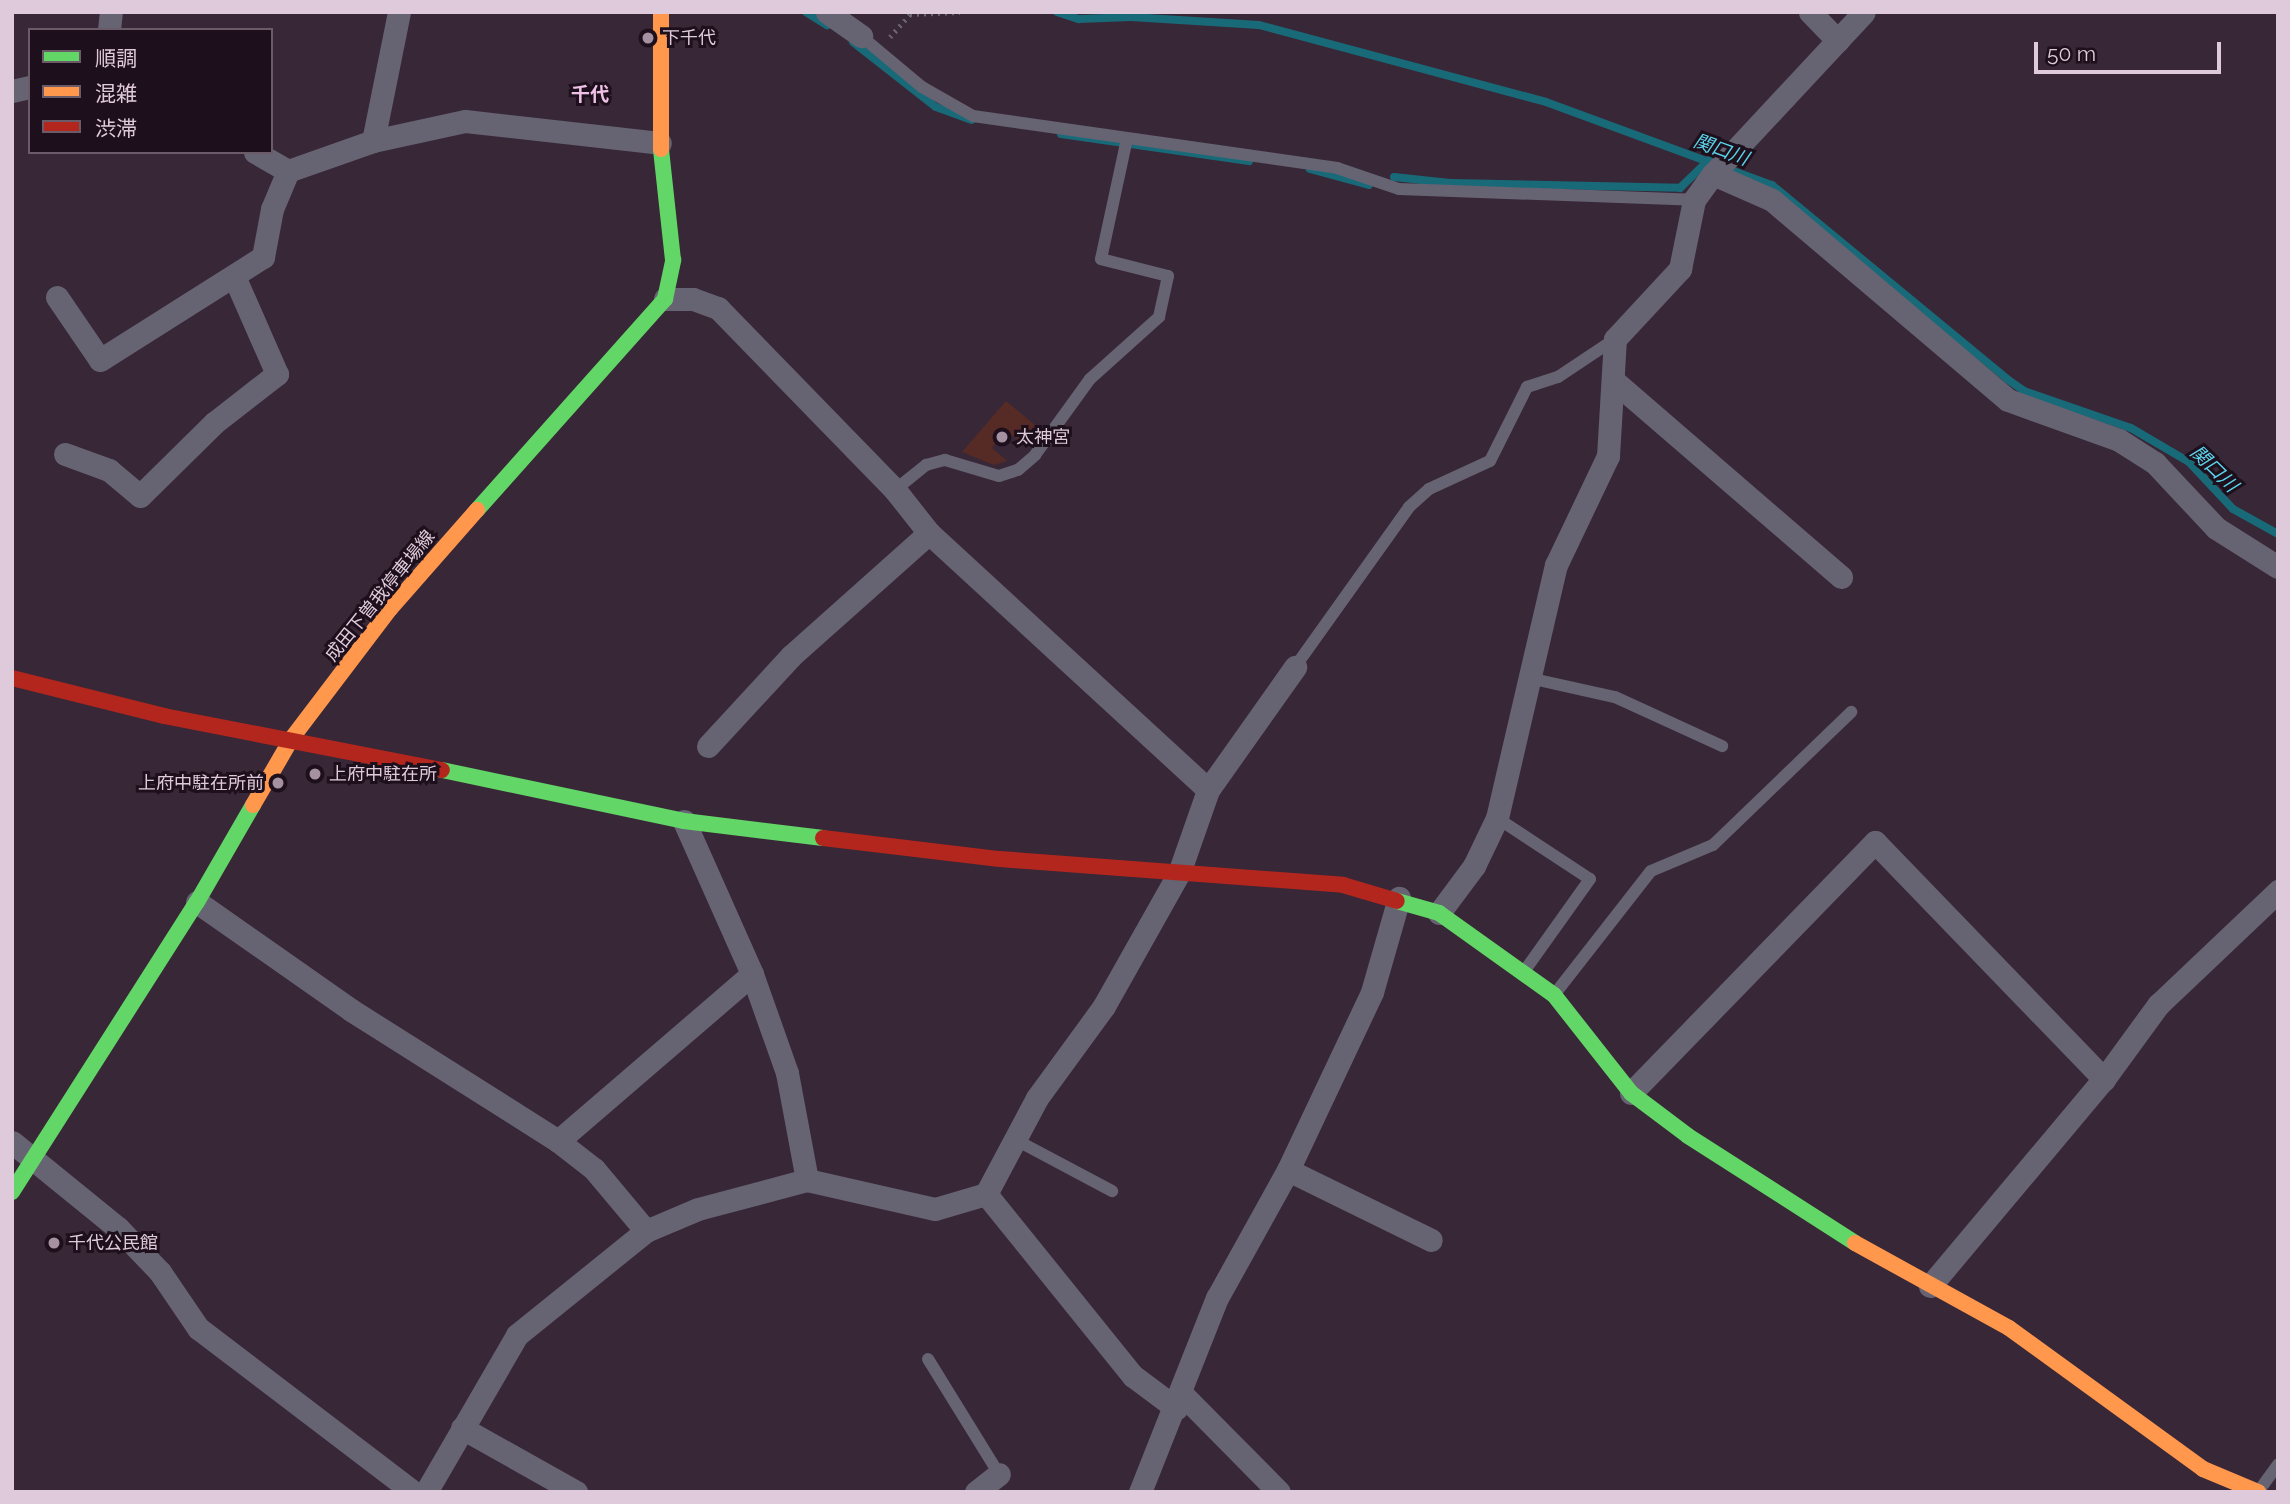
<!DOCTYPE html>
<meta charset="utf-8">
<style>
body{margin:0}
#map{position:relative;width:2290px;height:1504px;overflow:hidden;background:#382736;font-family:Raleway,"Noto Sans JP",sans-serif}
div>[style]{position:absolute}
.green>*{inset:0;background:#562b26}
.stream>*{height:8px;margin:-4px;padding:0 4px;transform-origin:4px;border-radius:4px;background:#196a79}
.path>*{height:4.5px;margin-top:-2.25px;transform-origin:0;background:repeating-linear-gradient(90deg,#6a6471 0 2px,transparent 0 7px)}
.lane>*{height:12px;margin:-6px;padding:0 6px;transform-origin:6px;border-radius:6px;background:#666372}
.street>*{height:23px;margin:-11.5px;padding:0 11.5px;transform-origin:11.5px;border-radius:11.5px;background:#666372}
.fast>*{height:16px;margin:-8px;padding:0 8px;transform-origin:8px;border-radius:8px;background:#63d668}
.slow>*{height:16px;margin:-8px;padding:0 8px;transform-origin:8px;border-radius:8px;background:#ff974d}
.jam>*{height:16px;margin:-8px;padding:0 8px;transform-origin:8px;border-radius:8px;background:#b3261e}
.dots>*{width:19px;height:19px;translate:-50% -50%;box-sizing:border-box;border:4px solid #1e0f1c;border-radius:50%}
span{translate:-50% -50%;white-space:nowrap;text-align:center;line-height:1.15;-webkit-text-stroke:6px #1e0f1c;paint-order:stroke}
.poi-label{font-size:18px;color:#dfcadb}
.left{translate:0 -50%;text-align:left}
.right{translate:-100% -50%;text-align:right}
.street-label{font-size:18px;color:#dfcadb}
.neighbourhood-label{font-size:19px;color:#edc2e6;font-weight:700}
.water-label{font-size:19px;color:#5ad4eb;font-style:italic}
.frame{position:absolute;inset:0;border:14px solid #dfcadb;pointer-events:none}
.legend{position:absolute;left:28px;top:28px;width:245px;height:126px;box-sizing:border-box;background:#1e0f1c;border:2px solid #6b5a68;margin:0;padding:9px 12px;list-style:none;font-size:21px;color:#dfcadb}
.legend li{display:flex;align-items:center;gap:14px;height:35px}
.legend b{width:35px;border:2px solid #6b5a68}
.scale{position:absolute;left:2034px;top:42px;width:187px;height:32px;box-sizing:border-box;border:4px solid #dfcadb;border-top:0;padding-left:9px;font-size:21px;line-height:24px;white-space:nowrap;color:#dfcadb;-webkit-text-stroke:5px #1e0f1c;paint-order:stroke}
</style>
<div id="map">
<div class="green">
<i style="clip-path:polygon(1006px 401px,1035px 425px,1022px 442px,1005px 431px,992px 448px,1007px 461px,994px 465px,962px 452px)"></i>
</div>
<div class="stream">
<i style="left:806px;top:12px;width:25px;rotate:32deg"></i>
<i style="left:1057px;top:12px;width:23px;rotate:18deg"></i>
<i style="left:1079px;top:19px;width:52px;rotate:-2.2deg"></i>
<i style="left:1131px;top:17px;width:128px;rotate:3.6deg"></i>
<i style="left:1259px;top:25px;width:297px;rotate:15deg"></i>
<i style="left:1546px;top:102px;width:241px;rotate:20.2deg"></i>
<i style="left:1772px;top:185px;width:305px;rotate:39.5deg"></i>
<i style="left:2007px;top:379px;width:21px;rotate:35deg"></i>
<i style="left:2024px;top:391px;width:113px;rotate:19.1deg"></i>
<i style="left:2131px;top:428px;width:67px;rotate:30.4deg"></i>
<i style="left:2189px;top:462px;width:64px;rotate:46.9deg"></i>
<i style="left:2233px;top:509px;width:51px;rotate:29.1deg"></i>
<i style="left:853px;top:42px;width:105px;rotate:38.1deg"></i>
<i style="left:936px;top:107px;width:38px;rotate:20deg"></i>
<i style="left:1061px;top:134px;width:190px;rotate:8.2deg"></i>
<i style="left:1310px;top:169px;width:61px;rotate:15.2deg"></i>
<i style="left:1394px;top:177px;width:56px;rotate:6.1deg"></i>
<i style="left:1450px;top:183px;width:230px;rotate:1.2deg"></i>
<i style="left:1680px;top:188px;width:40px;rotate:-44deg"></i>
</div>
<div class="path">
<i style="left:890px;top:37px;width:30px;rotate:-49deg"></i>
<i style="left:910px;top:14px;width:50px;rotate:-2.3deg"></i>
</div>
<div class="lane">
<i style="left:861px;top:36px;width:80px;rotate:39.9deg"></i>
<i style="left:922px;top:87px;width:59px;rotate:29.6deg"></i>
<i style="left:973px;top:116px;width:368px;rotate:8.1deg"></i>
<i style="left:1337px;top:168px;width:65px;rotate:18.7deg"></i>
<i style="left:1399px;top:189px;width:295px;rotate:2.1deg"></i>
<i style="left:895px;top:490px;width:40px;rotate:-39deg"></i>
<i style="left:926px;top:465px;width:20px;rotate:-15deg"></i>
<i style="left:945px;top:460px;width:56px;rotate:16.5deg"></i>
<i style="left:999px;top:476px;width:20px;rotate:-18deg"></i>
<i style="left:1018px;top:470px;width:23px;rotate:-41deg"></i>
<i style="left:1035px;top:455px;width:94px;rotate:-54.1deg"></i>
<i style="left:1090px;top:379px;width:93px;rotate:-41.9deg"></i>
<i style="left:1159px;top:317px;width:42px;rotate:-77.6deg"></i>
<i style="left:1168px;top:276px;width:69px;rotate:-165.8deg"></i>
<i style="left:1101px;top:259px;width:123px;rotate:-77.8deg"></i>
<i style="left:1295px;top:667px;width:196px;rotate:-54.5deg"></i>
<i style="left:1409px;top:507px;width:27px;rotate:-42deg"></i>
<i style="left:1429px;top:489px;width:67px;rotate:-24.7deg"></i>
<i style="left:1490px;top:461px;width:83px;rotate:-63.4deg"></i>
<i style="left:1527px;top:387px;width:33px;rotate:-18deg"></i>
<i style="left:1558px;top:377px;width:69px;rotate:-33.7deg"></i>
<i style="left:1529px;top:678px;width:88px;rotate:12.5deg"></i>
<i style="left:1615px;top:697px;width:118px;rotate:24.6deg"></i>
<i style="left:1497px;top:818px;width:111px;rotate:33.3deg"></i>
<i style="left:1590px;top:879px;width:112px;rotate:125.5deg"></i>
<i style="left:1554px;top:995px;width:157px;rotate:-52deg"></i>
<i style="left:1651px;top:871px;width:67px;rotate:-22.8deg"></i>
<i style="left:1713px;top:845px;width:192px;rotate:-43.9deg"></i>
<i style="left:1016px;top:1140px;width:109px;rotate:28deg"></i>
<i style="left:928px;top:1359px;width:135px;rotate:58.3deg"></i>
<i style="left:2258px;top:1492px;width:34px;rotate:-54deg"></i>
</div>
<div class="street">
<i style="left:827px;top:12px;width:42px;rotate:35.2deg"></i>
<i style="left:1810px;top:12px;width:40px;rotate:46deg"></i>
<i style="left:109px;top:30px;width:18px;rotate:-84deg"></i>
<i style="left:12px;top:91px;width:18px;rotate:-13deg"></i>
<i style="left:373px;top:141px;width:132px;rotate:-78.6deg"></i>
<i style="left:255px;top:152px;width:38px;rotate:30deg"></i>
<i style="left:288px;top:171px;width:90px;rotate:-19.4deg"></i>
<i style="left:373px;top:141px;width:94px;rotate:-12.3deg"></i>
<i style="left:465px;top:121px;width:196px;rotate:6.4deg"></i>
<i style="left:1713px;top:174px;width:64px;rotate:23.8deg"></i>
<i style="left:1772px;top:200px;width:309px;rotate:40.3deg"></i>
<i style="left:2008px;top:400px;width:118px;rotate:19.8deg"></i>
<i style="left:2119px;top:440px;width:43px;rotate:32.6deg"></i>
<i style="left:2155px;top:463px;width:89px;rotate:46.8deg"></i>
<i style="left:2216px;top:528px;width:73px;rotate:32.2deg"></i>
<i style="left:57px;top:297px;width:76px;rotate:55.7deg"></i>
<i style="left:100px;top:360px;width:193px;rotate:-32.3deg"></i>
<i style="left:263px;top:257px;width:49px;rotate:-79.4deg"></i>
<i style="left:272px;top:209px;width:41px;rotate:-67.2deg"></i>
<i style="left:665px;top:299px;width:28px"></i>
<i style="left:693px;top:299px;width:27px;rotate:20deg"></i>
<i style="left:718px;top:308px;width:254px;rotate:45.8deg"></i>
<i style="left:895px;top:490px;width:55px;rotate:51.7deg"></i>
<i style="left:929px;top:533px;width:379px;rotate:42.6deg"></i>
<i style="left:1614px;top:381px;width:300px;rotate:40.8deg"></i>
<i style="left:65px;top:454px;width:47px;rotate:20deg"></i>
<i style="left:109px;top:470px;width:40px;rotate:40deg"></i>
<i style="left:140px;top:496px;width:104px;rotate:-44.6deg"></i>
<i style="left:214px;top:423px;width:80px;rotate:-37.9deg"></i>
<i style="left:277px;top:374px;width:107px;rotate:-113.7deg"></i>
<i style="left:708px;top:746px;width:122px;rotate:-47.3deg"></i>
<i style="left:791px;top:656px;width:185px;rotate:-41.7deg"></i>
<i style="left:684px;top:821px;width:167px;rotate:66deg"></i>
<i style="left:752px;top:974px;width:105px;rotate:70.5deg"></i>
<i style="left:787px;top:1073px;width:109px;rotate:79.4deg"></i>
<i style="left:197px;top:902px;width:188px;rotate:35deg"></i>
<i style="left:351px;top:1010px;width:245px;rotate:32.3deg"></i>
<i style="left:558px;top:1141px;width:46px;rotate:37.9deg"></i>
<i style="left:594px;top:1169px;width:81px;rotate:50deg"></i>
<i style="left:1439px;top:913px;width:59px;rotate:-53.3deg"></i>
<i style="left:1474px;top:866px;width:53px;rotate:-64.4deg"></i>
<i style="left:1497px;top:818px;width:260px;rotate:-76.9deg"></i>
<i style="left:1556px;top:565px;width:121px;rotate:-64.5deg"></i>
<i style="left:1608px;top:456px;width:117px;rotate:-86.6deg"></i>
<i style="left:1615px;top:339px;width:96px;rotate:-47.1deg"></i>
<i style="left:1680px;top:269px;width:70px;rotate:-78.5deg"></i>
<i style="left:1694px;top:200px;width:32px;rotate:-54deg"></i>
<i style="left:1713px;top:174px;width:221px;rotate:-47deg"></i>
<i style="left:1631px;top:1093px;width:350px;rotate:-45.8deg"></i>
<i style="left:1875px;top:842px;width:330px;rotate:46deg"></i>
<i style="left:558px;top:1141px;width:256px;rotate:-40.7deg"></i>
<i style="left:12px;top:1142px;width:136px;rotate:39.1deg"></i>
<i style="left:118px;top:1228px;width:61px;rotate:46.3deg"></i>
<i style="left:160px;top:1272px;width:68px;rotate:55.8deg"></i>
<i style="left:198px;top:1328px;width:270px;rotate:37.3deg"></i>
<i style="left:1288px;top:1170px;width:159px;rotate:26.1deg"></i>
<i style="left:986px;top:1194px;width:109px;rotate:-62deg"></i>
<i style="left:1037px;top:1098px;width:114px;rotate:-53.9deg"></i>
<i style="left:1104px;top:1006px;width:153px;rotate:-60.6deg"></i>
<i style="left:1179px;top:873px;width:88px;rotate:-70.7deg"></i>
<i style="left:1208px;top:790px;width:151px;rotate:-54.7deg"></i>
<i style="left:1930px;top:1286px;width:270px;rotate:-50deg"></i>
<i style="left:2104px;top:1079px;width:92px;rotate:-53.9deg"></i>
<i style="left:2158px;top:1005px;width:166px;rotate:-43.5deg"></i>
<i style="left:1181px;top:1393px;width:139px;rotate:45.3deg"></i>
<i style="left:462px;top:1428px;width:131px;rotate:29.3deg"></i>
<i style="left:426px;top:1492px;width:181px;rotate:-59.9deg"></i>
<i style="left:517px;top:1335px;width:166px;rotate:-38.9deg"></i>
<i style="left:646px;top:1231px;width:56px;rotate:-22.9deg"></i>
<i style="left:698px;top:1209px;width:113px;rotate:-14.9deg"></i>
<i style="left:807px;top:1180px;width:131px;rotate:12.8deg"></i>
<i style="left:935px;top:1209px;width:53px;rotate:-16.4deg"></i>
<i style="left:986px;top:1194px;width:234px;rotate:51.1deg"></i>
<i style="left:1133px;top:1376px;width:54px;rotate:36.7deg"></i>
<i style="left:976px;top:1492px;width:29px;rotate:-38deg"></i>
<i style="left:1140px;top:1492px;width:209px;rotate:-68.4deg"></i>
<i style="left:1217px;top:1298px;width:146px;rotate:-61deg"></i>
<i style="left:1288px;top:1170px;width:197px;rotate:-64.7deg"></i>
<i style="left:1372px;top:992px;width:98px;rotate:-74deg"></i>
</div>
<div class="fast">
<i style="left:477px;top:510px;width:283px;rotate:-48.3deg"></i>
<i style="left:665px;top:299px;width:40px;rotate:-78deg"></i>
<i style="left:673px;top:260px;width:112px;rotate:-96.2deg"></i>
<i style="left:442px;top:770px;width:247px;rotate:11.9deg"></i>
<i style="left:684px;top:821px;width:140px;rotate:7deg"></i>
<i style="left:1397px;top:901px;width:44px;rotate:15.9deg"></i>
<i style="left:1439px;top:913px;width:141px;rotate:35.5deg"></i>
<i style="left:1554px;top:995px;width:125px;rotate:51.8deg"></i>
<i style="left:1631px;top:1093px;width:71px;rotate:37deg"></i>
<i style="left:1688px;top:1136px;width:198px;rotate:32.6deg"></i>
<i style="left:12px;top:1192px;width:344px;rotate:-57.5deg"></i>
<i style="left:197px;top:902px;width:112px;rotate:-60deg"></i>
</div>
<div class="slow">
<i style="left:661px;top:149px;width:137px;rotate:-90deg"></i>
<i style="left:253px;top:805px;width:78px;rotate:-59.8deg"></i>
<i style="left:292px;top:738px;width:162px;rotate:-52.8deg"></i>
<i style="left:390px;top:609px;width:132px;rotate:-48.7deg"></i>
<i style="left:1855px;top:1243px;width:176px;rotate:28.9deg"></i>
<i style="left:2009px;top:1328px;width:240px;rotate:36deg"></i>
<i style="left:2203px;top:1469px;width:60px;rotate:22.7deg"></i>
</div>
<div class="jam">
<i style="left:12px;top:678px;width:157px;rotate:14deg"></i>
<i style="left:164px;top:716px;width:283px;rotate:11deg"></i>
<i style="left:823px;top:838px;width:178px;rotate:6.8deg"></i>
<i style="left:1000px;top:859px;width:344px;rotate:4.3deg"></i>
<i style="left:1343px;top:885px;width:56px;rotate:16.5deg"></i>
</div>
<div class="dots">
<i style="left:648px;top:38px;background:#a591a1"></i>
<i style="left:1002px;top:437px;background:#a591a1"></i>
<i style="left:315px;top:774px;background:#a591a1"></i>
<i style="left:278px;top:783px;background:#a591a1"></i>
<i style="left:54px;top:1243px;background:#a591a1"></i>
</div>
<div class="poi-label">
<span class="left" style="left:662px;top:38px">下千代</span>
<span class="left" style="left:1016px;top:437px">太神宮</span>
<span class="left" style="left:329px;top:774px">上府中駐在所</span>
<span class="right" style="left:264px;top:783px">上府中駐在所前</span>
<span class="left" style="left:68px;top:1243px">千代公民館</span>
</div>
<div class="street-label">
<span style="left:380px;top:596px;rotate:-51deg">成田下曽我停車場線</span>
</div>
<div class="neighbourhood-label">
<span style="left:590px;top:95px">千代</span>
</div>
<div class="water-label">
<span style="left:1721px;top:150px;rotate:20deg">関口川</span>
<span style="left:2214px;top:469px;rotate:44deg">関口川</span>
</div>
<div class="frame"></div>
<ul class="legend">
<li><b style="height:9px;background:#63d668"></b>順調</li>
<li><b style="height:9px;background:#ff974d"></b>混雑</li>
<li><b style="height:9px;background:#b3261e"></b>渋滞</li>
</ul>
<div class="scale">50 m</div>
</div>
